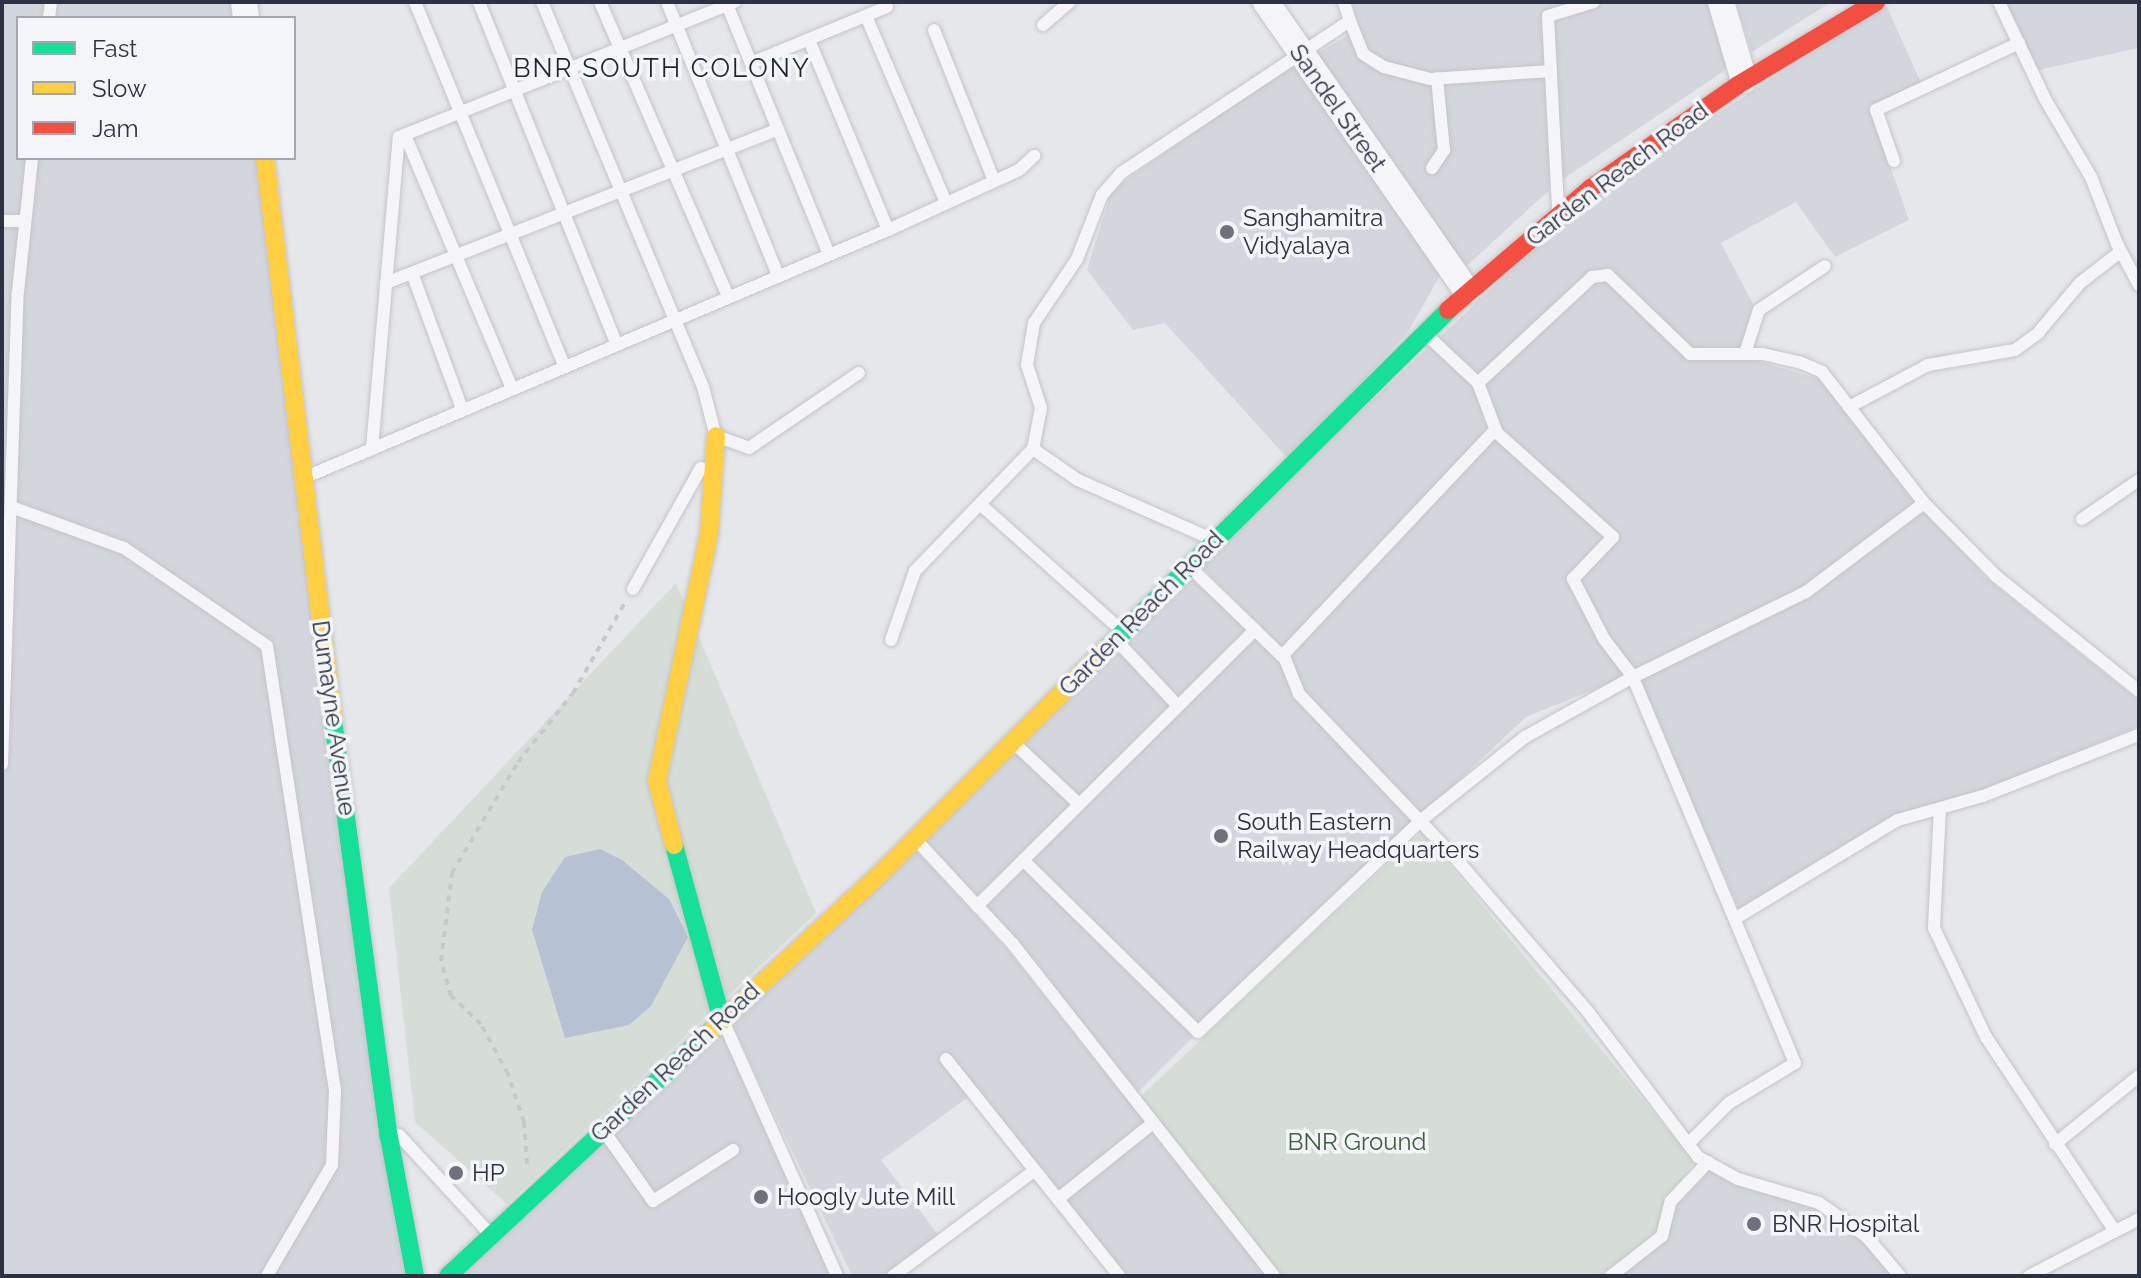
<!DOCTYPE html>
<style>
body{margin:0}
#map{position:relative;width:2141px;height:1278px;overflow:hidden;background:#e6e7ea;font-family:Raleway,sans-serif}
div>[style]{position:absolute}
.built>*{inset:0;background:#d4d6dd}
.green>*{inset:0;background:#d6ddd6}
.water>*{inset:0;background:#b6c1d4}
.path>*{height:4px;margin-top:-2px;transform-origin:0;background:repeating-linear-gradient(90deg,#c7c8cc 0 6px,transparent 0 12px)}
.roads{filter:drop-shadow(0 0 2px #c4c5c8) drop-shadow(0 0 2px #c4c5c8)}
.lane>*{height:12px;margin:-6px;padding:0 6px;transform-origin:6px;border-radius:6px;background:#f5f5f7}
.street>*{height:26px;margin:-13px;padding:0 13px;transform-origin:13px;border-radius:13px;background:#f5f5f7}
.fast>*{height:18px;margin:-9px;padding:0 9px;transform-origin:9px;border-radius:9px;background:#16e098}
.slow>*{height:18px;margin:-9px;padding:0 9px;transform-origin:9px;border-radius:9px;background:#ffcf43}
.jam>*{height:18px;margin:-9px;padding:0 9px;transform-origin:9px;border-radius:9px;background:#f24e42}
.dots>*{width:22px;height:22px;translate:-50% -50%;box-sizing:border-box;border:4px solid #f4f5f9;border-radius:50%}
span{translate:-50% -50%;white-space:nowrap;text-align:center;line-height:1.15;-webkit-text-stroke:7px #f4f5f9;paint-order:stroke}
.street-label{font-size:24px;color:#2c3244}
.poi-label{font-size:24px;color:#2c3244}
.left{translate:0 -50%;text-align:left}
.park-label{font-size:24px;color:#3d5f3a}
.neighbourhood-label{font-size:26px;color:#1e2435;letter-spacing:2px}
.frame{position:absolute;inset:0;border:4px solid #2c3244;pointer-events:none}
.legend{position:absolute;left:16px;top:16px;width:280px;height:144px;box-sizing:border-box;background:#f4f5f9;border:2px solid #a4a7b1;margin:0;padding:10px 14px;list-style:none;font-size:24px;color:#2c3244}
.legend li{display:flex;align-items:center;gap:16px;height:40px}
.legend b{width:40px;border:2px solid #a4a7b1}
</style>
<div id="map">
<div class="built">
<i style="clip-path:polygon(2px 2px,237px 2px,239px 18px,18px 18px,18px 158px,259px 158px,408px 1276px,2px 1276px)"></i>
<i style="clip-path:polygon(1352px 2px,1713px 2px,1730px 67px,1557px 183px,1461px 271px,1311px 57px,1359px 29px)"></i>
<i style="clip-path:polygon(1736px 2px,1831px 2px,1752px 52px)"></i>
<i style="clip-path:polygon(2005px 2px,2139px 2px,2139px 48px,2038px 70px)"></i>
<i style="clip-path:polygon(1886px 5px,1921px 83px,1871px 112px,1909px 220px,1835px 257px,1796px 202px,1721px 243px,1754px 306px,1744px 357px,1820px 379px,1985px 577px,2139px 701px,2139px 726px,1969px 796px,1901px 815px,1741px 913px,1639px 682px,1625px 677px,1526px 717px,1423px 814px,1304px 695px,1291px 657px,1198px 563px,1593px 194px)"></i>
<i style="clip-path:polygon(1296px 61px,1443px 270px,1408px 332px,1289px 460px,1165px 323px,1133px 330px,1087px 270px,1112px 190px)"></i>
<i style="clip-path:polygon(1189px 576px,1282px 662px,1293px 694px,1415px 823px,1332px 903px,1335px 912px,1198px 1032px,1138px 1092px,1018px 940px,923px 840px)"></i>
<i style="clip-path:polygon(914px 848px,1006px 948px,1267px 1276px,1125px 1276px,977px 1091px,881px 1160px,940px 1237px,885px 1276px,852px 1276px,731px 1023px)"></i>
<i style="clip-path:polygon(728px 1026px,845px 1276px,461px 1276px)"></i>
<i style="clip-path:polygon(1709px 1171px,1816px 1209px,1862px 1241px,1892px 1276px,1619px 1276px,1667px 1239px,1676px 1206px)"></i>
</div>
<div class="green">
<i style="clip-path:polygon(676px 583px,816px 913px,507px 1204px,415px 1122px,389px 888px)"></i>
<i style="clip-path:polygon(1422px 832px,1694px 1162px,1667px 1202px,1658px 1234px,1599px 1276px,1282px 1276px,1140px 1097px)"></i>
</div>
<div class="water">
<i style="clip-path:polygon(600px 849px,622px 860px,669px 899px,688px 937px,651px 1006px,629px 1025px,565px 1038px,532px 930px,542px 892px,565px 857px)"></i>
</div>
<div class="path">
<i style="left:527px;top:1164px;width:42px;rotate:-94.1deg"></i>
<i style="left:524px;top:1122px;width:51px;rotate:-108.4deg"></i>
<i style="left:508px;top:1074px;width:57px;rotate:-118.4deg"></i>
<i style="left:481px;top:1024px;width:41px;rotate:-137deg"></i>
<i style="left:451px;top:996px;width:36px;rotate:-106deg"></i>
<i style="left:441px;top:961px;width:89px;rotate:-82.9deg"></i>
<i style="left:452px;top:873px;width:129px;rotate:-59.3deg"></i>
<i style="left:518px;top:762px;width:88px;rotate:-51.4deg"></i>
<i style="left:573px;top:693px;width:106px;rotate:-60.1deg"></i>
</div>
<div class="roads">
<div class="lane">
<i style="left:415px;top:2px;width:392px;rotate:67.7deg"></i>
<i style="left:479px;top:2px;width:367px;rotate:68.1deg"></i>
<i style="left:542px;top:2px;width:417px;rotate:67.3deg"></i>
<i style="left:703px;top:387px;width:48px;rotate:75.4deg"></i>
<i style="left:600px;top:2px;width:321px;rotate:66.5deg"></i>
<i style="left:667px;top:2px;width:295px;rotate:67.9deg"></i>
<i style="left:726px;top:2px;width:272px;rotate:67.8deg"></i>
<i style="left:1999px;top:2px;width:107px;rotate:64.6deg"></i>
<i style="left:2045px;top:99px;width:91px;rotate:59.5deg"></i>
<i style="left:2091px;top:177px;width:72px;rotate:68.8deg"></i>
<i style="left:2117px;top:244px;width:47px;rotate:61.8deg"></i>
<i style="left:866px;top:16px;width:203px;rotate:66.8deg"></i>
<i style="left:49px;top:18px;width:16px;rotate:-83deg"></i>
<i style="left:1350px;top:21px;width:35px;rotate:68deg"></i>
<i style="left:1363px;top:54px;width:25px;rotate:32deg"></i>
<i style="left:1384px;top:67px;width:48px;rotate:14.6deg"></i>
<i style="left:1430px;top:79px;width:121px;rotate:-3.8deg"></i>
<i style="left:1043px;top:25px;width:35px;rotate:-41deg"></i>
<i style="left:934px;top:30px;width:162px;rotate:68.3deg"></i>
<i style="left:809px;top:40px;width:206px;rotate:67.4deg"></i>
<i style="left:751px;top:63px;width:147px;rotate:-22.4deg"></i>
<i style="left:405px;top:135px;width:275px;rotate:67.1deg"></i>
<i style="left:1894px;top:161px;width:54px;rotate:-109.4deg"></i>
<i style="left:1876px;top:110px;width:158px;rotate:-25.1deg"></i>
<i style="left:1432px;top:168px;width:22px;rotate:-56deg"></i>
<i style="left:1444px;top:150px;width:72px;rotate:-95.6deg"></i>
<i style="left:1558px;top:208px;width:192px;rotate:-93deg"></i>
<i style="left:1548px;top:16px;width:48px;rotate:-16.9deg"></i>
<i style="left:2px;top:221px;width:22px"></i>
<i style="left:412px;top:273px;width:145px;rotate:69.8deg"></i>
<i style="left:386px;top:283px;width:421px;rotate:-21.4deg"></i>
<i style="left:1745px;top:353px;width:45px;rotate:-72deg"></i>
<i style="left:1759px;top:310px;width:79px;rotate:-33.7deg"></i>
<i style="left:1478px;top:383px;width:156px;rotate:-42.9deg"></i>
<i style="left:1592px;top:277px;width:16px;rotate:-7deg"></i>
<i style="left:1608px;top:275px;width:114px;rotate:43.9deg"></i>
<i style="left:1690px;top:354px;width:73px"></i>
<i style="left:1763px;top:354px;width:37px;rotate:13deg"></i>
<i style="left:1799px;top:362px;width:25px;rotate:23deg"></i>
<i style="left:1822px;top:372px;width:166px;rotate:52.1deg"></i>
<i style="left:1924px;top:503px;width:103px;rotate:45.4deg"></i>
<i style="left:1996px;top:576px;width:184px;rotate:38.8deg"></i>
<i style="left:1849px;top:407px;width:89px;rotate:-28deg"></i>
<i style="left:1928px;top:365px;width:88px;rotate:-9.8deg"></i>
<i style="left:2015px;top:350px;width:29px;rotate:-36deg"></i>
<i style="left:2038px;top:333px;width:65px;rotate:-50deg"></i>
<i style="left:2080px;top:283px;width:51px;rotate:-37.8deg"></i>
<i style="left:719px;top:437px;width:32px;rotate:20deg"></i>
<i style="left:749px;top:448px;width:133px;rotate:-34.3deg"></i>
<i style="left:372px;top:449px;width:313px;rotate:-85.1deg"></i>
<i style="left:399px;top:137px;width:362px;rotate:-21.9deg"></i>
<i style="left:1033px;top:449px;width:55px;rotate:34.6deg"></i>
<i style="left:1078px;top:480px;width:146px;rotate:23.8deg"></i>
<i style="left:306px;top:477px;width:632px;rotate:-23deg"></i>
<i style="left:888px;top:230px;width:144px;rotate:-24.6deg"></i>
<i style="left:1019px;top:170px;width:21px;rotate:-43deg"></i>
<i style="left:980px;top:504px;width:189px;rotate:41.8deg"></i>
<i style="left:14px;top:508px;width:117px;rotate:20deg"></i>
<i style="left:124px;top:548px;width:173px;rotate:34.4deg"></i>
<i style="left:267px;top:646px;width:449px;rotate:81.3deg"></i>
<i style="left:335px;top:1090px;width:75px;rotate:92.3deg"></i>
<i style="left:332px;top:1165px;width:129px;rotate:120.4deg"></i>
<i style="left:2082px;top:519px;width:69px;rotate:-34.4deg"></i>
<i style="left:1191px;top:568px;width:131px;rotate:44.1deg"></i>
<i style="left:1285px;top:659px;width:38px;rotate:68deg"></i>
<i style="left:1299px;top:694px;width:229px;rotate:46.4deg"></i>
<i style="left:1457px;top:860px;width:201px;rotate:49.2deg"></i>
<i style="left:1588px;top:1012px;width:182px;rotate:52.8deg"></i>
<i style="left:1698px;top:1157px;width:46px;rotate:28.8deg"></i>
<i style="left:1738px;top:1179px;width:84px;rotate:16.5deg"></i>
<i style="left:1819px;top:1203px;width:57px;rotate:35.1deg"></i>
<i style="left:1866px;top:1236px;width:52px;rotate:49.6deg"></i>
<i style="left:633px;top:589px;width:139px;rotate:-60.7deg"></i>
<i style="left:891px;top:640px;width:73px;rotate:-70.8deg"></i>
<i style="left:915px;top:571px;width:170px;rotate:-46deg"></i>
<i style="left:1033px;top:449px;width:42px;rotate:-79deg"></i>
<i style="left:1041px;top:408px;width:45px;rotate:-108deg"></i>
<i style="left:1027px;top:365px;width:43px;rotate:-80.5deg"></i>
<i style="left:1034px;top:323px;width:77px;rotate:-56.1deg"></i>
<i style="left:1077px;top:259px;width:69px;rotate:-68.7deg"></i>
<i style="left:1102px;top:195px;width:29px;rotate:-49deg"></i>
<i style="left:1121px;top:173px;width:275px;rotate:-33.6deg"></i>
<i style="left:1350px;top:21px;width:20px;rotate:-108deg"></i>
<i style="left:1117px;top:641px;width:88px;rotate:46.8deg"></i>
<i style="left:1282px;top:656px;width:311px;rotate:-46.7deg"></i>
<i style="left:1014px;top:743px;width:89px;rotate:43.2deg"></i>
<i style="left:2px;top:764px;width:472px;rotate:-88.1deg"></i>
<i style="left:18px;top:292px;width:135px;rotate:-84deg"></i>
<i style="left:1940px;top:808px;width:120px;rotate:92.9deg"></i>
<i style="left:1934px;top:928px;width:121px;rotate:64.5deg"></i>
<i style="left:1986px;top:1037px;width:233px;rotate:56.4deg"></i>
<i style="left:919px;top:843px;width:137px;rotate:47.1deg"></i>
<i style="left:1012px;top:943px;width:424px;rotate:51.8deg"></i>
<i style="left:1023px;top:860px;width:245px;rotate:44.5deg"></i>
<i style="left:1198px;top:1032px;width:306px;rotate:-43.5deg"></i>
<i style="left:1420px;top:821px;width:134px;rotate:-38.7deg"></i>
<i style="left:1525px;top:737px;width:124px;rotate:-29.1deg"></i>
<i style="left:1633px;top:677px;width:48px;rotate:-127.3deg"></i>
<i style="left:1604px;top:639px;width:68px;rotate:-117.3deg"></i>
<i style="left:1573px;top:579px;width:58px;rotate:-46.4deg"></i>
<i style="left:1613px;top:537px;width:156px;rotate:-138.1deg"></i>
<i style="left:1497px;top:433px;width:53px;rotate:-110.8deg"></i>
<i style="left:1478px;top:383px;width:69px;rotate:-136.8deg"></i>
<i style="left:977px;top:906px;width:392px;rotate:-44.8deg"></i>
<i style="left:1736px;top:918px;width:189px;rotate:-31.2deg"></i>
<i style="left:1898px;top:820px;width:88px;rotate:-15.8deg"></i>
<i style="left:1983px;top:796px;width:168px;rotate:-21.4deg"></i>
<i style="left:724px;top:1023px;width:277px;rotate:65.9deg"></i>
<i style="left:946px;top:1059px;width:278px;rotate:51.4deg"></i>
<i style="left:606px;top:1134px;width:82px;rotate:55deg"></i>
<i style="left:653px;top:1201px;width:95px;rotate:-32.5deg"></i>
<i style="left:399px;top:1135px;width:133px;rotate:47.4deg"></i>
<i style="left:1688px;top:1144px;width:58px;rotate:-45deg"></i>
<i style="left:1729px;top:1103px;width:77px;rotate:-31.2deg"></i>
<i style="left:1795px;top:1063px;width:419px;rotate:-112.8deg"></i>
<i style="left:1633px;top:677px;width:193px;rotate:-26.2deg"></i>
<i style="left:1806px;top:592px;width:148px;rotate:-37deg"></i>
<i style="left:2055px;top:1144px;width:108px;rotate:-39deg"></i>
<i style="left:1058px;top:1199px;width:122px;rotate:-38.7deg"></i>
<i style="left:893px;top:1276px;width:177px;rotate:-36.7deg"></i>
<i style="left:1611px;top:1276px;width:65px;rotate:-38.1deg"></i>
<i style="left:1662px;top:1236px;width:36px;rotate:-76deg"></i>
<i style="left:1671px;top:1201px;width:54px;rotate:-46.5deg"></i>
<i style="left:2029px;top:1276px;width:124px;rotate:-27.4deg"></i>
</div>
<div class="street">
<i style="left:244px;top:2px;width:16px;rotate:83deg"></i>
<i style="left:1266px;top:2px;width:352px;rotate:55.2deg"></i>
<i style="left:1721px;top:2px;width:81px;rotate:73.6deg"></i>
</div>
<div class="fast">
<i style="left:1106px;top:649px;width:482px;rotate:-44.7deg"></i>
<i style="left:333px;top:720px;width:421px;rotate:82.4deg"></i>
<i style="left:389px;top:1137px;width:141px;rotate:79.4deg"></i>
<i style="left:674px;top:845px;width:178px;rotate:74.7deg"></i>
<i style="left:448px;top:1276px;width:361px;rotate:-43deg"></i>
</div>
<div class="slow">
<i style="left:265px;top:158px;width:566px;rotate:83.1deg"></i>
<i style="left:674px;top:845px;width:66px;rotate:-104.9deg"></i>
<i style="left:657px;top:781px;width:252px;rotate:-78.1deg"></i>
<i style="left:709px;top:534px;width:98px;rotate:-85.9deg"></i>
<i style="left:712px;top:1030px;width:236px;rotate:-42.9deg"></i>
<i style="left:885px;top:869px;width:312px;rotate:-44.9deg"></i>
</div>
<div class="jam">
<i style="left:1448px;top:310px;width:188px;rotate:-40.5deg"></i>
<i style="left:1591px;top:188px;width:179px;rotate:-35deg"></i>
<i style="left:1738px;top:85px;width:161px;rotate:-31deg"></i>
</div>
</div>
<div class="dots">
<i style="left:1227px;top:232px;background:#6d717e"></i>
<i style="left:1221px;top:836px;background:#6d717e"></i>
<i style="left:456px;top:1173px;background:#6d717e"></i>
<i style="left:761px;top:1197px;background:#6d717e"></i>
<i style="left:1754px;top:1224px;background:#6d717e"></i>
</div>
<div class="street-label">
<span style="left:1338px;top:108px;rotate:55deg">Sandel Street</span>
<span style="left:1617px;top:174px;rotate:-37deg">Garden Reach Road</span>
<span style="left:1141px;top:613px;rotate:-45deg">Garden Reach Road</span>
<span style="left:334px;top:718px;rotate:82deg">Dumayne Avenue</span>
<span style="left:675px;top:1062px;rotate:-43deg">Garden Reach Road</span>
</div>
<div class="poi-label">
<span class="left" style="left:1243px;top:232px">Sanghamitra<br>Vidyalaya</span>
<span class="left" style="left:1237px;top:836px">South Eastern<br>Railway Headquarters</span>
<span class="left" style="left:472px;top:1173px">HP</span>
<span class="left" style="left:777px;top:1197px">Hoogly Jute Mill</span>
<span class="left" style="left:1772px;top:1224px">BNR Hospital</span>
</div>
<div class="park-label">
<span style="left:1357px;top:1142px">BNR Ground</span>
</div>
<div class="neighbourhood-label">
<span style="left:662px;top:69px">BNR SOUTH COLONY</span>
</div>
<div class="frame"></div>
<ul class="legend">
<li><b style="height:10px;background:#16e098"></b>Fast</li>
<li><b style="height:10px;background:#ffcf43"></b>Slow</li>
<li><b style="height:10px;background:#f24e42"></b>Jam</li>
</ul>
</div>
